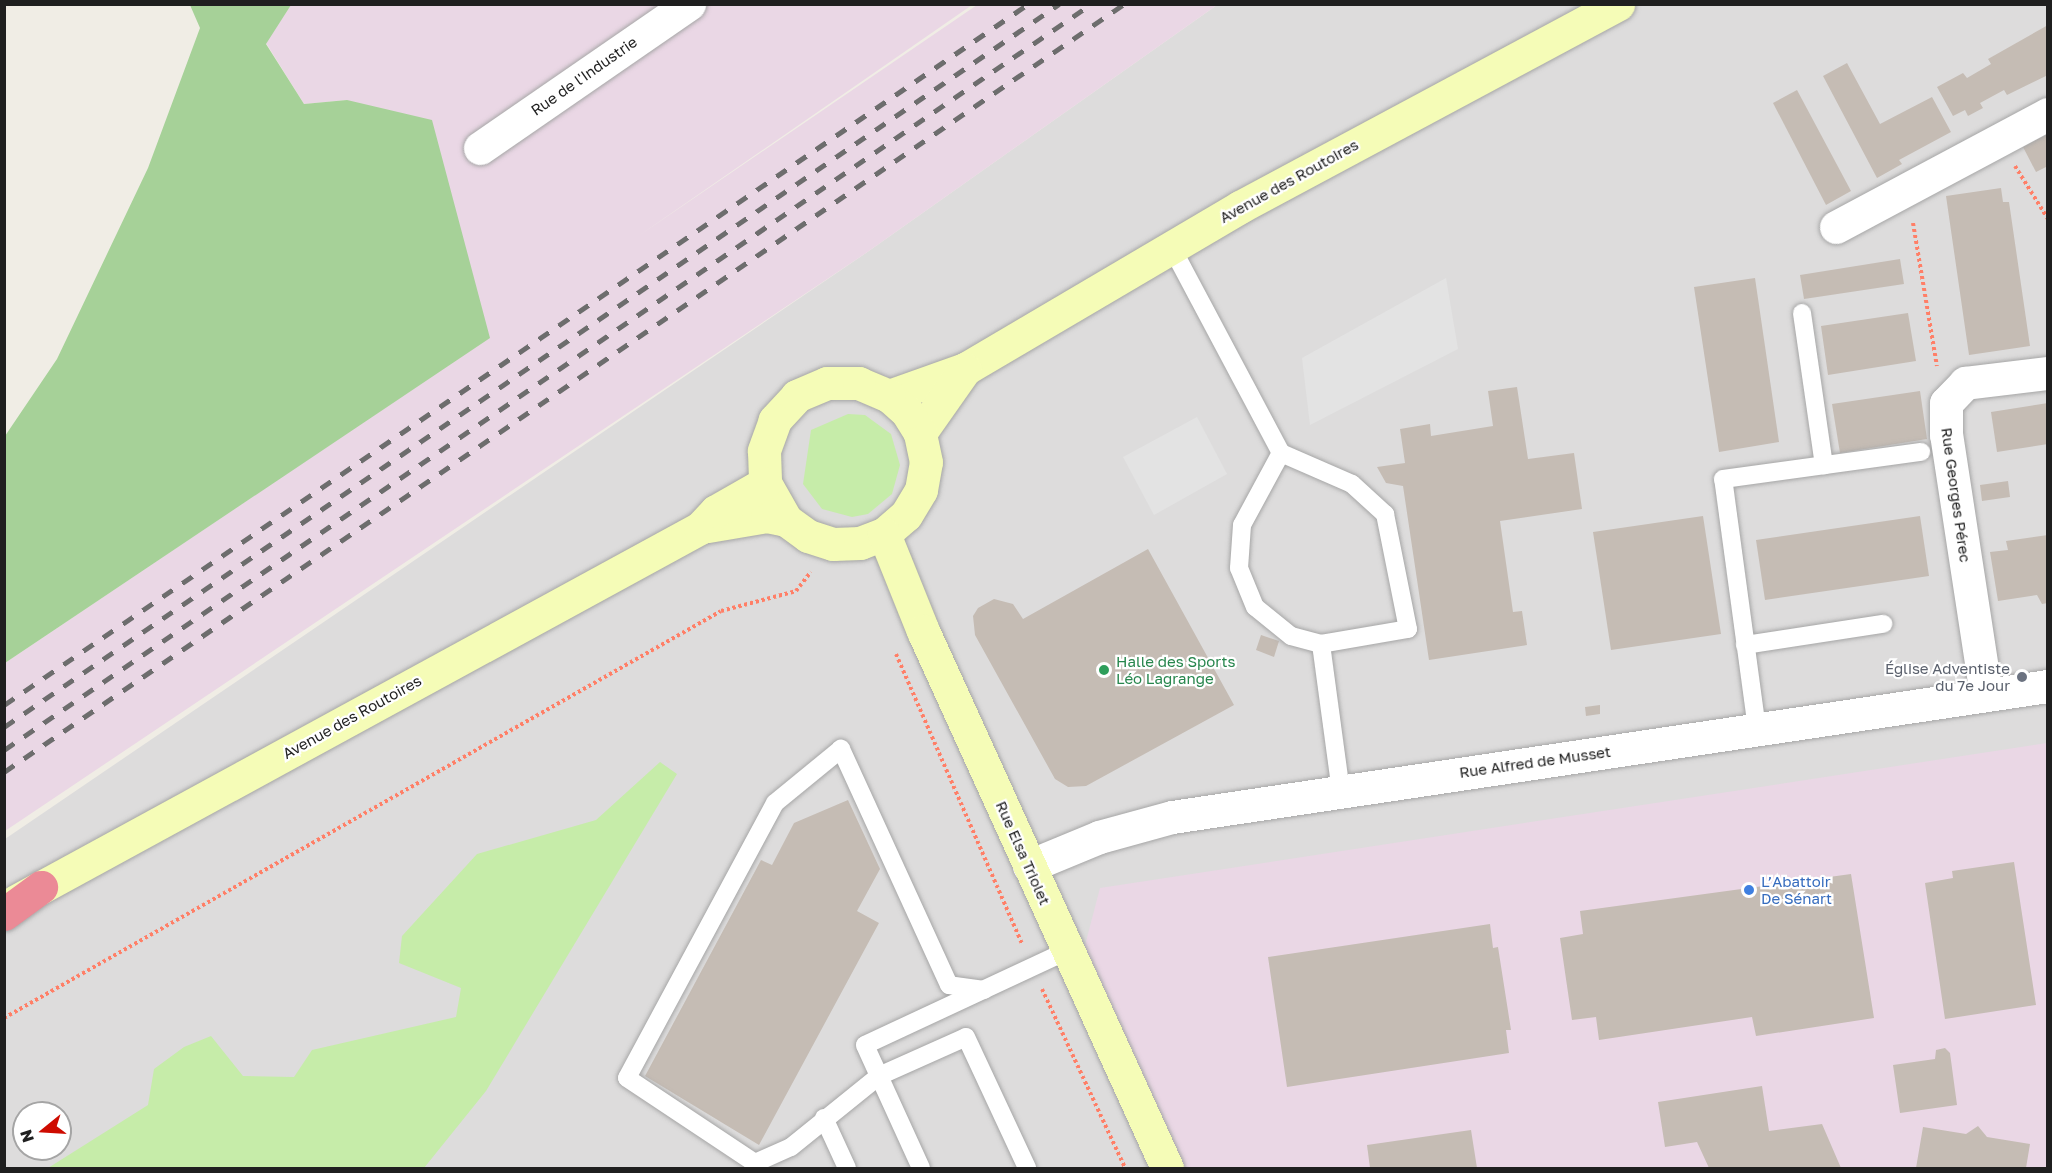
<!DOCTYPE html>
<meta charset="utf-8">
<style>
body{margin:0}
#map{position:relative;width:2052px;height:1173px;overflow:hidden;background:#f0ede5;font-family:"Golos Text",sans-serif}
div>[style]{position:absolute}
.residential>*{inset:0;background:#dddcdc}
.industrial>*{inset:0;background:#ead7e5}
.grass>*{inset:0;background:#c6eca9}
.forest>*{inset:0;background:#a6d198}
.parking>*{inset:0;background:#e3e3e3}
.building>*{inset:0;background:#c5bcb4}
.path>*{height:4px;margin-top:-2px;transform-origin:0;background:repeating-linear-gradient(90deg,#ff7f67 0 3px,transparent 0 6px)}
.roads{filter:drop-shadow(0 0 2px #a6a6a6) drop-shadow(0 0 2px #a6a6a6)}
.lane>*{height:18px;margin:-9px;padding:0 9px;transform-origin:9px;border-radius:9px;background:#fff}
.street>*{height:33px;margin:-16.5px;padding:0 16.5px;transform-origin:16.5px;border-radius:16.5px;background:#fff}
.secondary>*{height:33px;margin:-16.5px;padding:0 16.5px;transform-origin:16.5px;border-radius:16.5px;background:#f5fcb7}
.highway>*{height:33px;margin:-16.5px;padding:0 16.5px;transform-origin:16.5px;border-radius:16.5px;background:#eb8a96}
.rail>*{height:4.5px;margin-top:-2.25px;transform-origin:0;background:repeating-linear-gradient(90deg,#6d6d6d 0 12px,transparent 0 24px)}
.dots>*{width:16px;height:16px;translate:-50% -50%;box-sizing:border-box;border:3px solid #fff;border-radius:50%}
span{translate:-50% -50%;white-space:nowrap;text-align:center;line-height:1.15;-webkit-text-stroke:4.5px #fff;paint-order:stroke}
.street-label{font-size:15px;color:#1f1f1f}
.leisure-label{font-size:15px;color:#27864d}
.left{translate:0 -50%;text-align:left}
.worship-label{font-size:15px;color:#5b616d}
.right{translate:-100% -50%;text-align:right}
.shop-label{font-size:15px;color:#366cbe}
.frame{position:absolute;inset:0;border:6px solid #1f1f1f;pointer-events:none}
.north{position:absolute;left:12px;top:1101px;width:60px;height:60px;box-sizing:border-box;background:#fff;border:2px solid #a5a5a5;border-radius:50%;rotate:252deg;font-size:16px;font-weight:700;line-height:24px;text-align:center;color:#1f1f1f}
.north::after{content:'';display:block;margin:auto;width:21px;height:27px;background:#ce0b00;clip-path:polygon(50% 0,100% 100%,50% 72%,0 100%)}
</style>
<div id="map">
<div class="residential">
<i style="clip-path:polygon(evenodd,1217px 5px,2047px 5px,2047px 1168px,5px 1168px,5px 839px,866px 253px,1217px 5px,24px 1113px,60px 1113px,60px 1149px,24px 1149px,24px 1113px)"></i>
</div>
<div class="industrial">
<i style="clip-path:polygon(291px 5px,972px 5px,637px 237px,977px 5px,1217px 5px,866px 253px,5px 831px,5px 663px,489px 338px,347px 100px,304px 104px,266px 43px)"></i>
<i style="clip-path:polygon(2047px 743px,2047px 1168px,1184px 1168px,1083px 953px,1100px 888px)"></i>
</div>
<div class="grass">
<i style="clip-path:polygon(848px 414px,865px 415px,891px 434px,900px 465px,892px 494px,868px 514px,852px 517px,822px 509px,803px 484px,811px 430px)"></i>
<i style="clip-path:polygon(660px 762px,677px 774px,486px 1091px,424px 1168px,48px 1168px,148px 1105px,154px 1069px,184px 1047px,211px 1036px,243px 1076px,294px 1077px,312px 1050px,456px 1017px,461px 988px,399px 963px,402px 936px,477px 854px,596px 820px)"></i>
</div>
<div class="forest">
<i style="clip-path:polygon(190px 5px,291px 5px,266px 44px,304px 104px,347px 100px,432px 120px,490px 338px,5px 663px,5px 436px,57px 359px,148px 168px,200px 28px)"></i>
</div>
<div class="parking">
<i style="clip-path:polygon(1446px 278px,1458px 349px,1310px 425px,1302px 358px)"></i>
<i style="clip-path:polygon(1197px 417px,1227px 474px,1154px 515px,1123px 457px)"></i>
</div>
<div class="building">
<i style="clip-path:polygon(2048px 25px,2048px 75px,2007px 95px,2004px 90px,1980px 103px,1983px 108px,1968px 116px,1965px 110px,1953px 116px,1937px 87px,1963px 73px,1967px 78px,1991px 64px,1988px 59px)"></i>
<i style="clip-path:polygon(1847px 63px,1880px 124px,1932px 97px,1951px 132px,1899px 160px,1902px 164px,1877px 178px,1823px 76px)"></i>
<i style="clip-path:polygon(1797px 90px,1851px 191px,1826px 205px,1773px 103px)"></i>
<i style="clip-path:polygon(2048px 134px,2048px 166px,2036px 172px,2023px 147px)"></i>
<i style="clip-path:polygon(2001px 188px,2003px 202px,2009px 202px,2030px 346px,1969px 355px,1946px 196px)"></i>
<i style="clip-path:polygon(1900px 259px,1904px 284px,1804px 299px,1800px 275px)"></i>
<i style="clip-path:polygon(1755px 278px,1779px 442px,1719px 452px,1694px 287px)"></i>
<i style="clip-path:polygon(1908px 313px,1916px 361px,1828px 375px,1821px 326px)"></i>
<i style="clip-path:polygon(1517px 387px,1528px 459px,1574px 453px,1582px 509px,1500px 521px,1513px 612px,1522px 611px,1527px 645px,1429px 660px,1403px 486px,1386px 483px,1377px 467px,1405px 463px,1400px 429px,1430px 424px,1431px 436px,1493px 426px,1488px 391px)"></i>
<i style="clip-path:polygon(1920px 391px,1927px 439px,1840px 453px,1832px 404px)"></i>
<i style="clip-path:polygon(2048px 403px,2048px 444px,1997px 452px,1991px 412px)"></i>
<i style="clip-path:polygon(2008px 481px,2010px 497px,1982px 501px,1980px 485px)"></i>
<i style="clip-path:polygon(1703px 516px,1721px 634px,1611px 650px,1593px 532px)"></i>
<i style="clip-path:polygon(1920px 516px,1929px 576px,1765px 600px,1756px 540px)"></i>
<i style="clip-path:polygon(2048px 535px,2048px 603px,2042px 604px,2037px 595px,1998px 601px,1990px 552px,2008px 550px,2006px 541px)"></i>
<i style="clip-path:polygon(1148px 549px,1234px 705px,1086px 786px,1068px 787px,1055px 779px,975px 635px,973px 616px,978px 608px,994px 599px,1013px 604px,1023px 619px)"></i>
<i style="clip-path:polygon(1261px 635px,1279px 641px,1274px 657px,1256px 650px)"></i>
<i style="clip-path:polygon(1600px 705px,1600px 714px,1586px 716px,1585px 707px)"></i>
<i style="clip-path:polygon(848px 800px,880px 869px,857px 911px,879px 923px,759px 1145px,645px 1076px,761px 860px,772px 865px,794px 823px)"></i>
<i style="clip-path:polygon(2014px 862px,2036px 1005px,1945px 1019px,1925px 883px,1953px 878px,1952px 871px)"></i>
<i style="clip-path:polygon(1851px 874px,1874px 1018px,1756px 1036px,1752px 1017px,1599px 1040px,1596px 1017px,1572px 1020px,1560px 938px,1583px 934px,1580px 911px)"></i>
<i style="clip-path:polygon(1490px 924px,1493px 948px,1498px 947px,1511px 1030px,1506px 1030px,1509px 1053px,1287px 1087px,1268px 957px)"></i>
<i style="clip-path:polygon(1945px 1048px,1950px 1053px,1957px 1105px,1900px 1113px,1893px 1065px,1935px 1059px,1936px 1050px)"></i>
<i style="clip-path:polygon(1762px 1086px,1769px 1131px,1822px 1124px,1841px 1168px,1709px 1168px,1697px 1142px,1665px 1147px,1658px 1102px)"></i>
<i style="clip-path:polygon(1978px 1126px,1987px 1137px,2030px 1144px,2026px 1168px,1916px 1168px,1923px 1127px,1966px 1134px)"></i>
<i style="clip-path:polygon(1471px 1130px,1477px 1168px,1370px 1168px,1367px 1145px)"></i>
</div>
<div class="path">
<i style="left:2015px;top:166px;width:62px;rotate:58.1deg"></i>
<i style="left:1913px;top:223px;width:145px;rotate:80.5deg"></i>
<i style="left:896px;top:654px;width:316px;rotate:66.5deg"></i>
<i style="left:1042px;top:989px;width:197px;rotate:65.1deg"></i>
<i style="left:4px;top:1018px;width:824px;rotate:-29.58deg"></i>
<i style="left:721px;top:611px;width:78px;rotate:-14.9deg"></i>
<i style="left:796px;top:591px;width:24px;rotate:-52deg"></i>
</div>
<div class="roads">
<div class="lane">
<i style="left:1172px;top:248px;width:232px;rotate:62deg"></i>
<i style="left:1281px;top:453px;width:77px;rotate:23.6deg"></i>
<i style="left:1352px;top:484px;width:45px;rotate:42.3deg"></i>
<i style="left:1385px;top:514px;width:117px;rotate:78.7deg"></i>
<i style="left:1408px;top:629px;width:88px;rotate:170.2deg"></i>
<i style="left:1321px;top:644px;width:31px;rotate:-165deg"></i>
<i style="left:1291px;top:636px;width:46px;rotate:-141.1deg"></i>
<i style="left:1255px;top:607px;width:42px;rotate:-112.3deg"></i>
<i style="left:1239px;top:568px;width:43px;rotate:-86deg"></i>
<i style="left:1242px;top:525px;width:82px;rotate:-61.6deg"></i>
<i style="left:1802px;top:313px;width:154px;rotate:81.8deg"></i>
<i style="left:1321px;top:644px;width:148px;rotate:82.3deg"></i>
<i style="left:1745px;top:645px;width:140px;rotate:-8.7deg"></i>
<i style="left:1757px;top:729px;width:252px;rotate:-97.7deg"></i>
<i style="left:1723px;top:479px;width:200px;rotate:-7.8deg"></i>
<i style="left:984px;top:990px;width:35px;rotate:-172deg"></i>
<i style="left:949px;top:985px;width:260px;rotate:-114.6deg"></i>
<i style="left:841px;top:749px;width:85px;rotate:140.7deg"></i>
<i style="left:775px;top:803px;width:312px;rotate:118.3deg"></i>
<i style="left:627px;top:1078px;width:154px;rotate:33.6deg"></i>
<i style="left:755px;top:1163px;width:39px;rotate:-24deg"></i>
<i style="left:791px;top:1147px;width:113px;rotate:-38.9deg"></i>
<i style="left:879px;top:1076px;width:95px;rotate:-24.1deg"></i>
<i style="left:966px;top:1037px;width:145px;rotate:65deg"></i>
<i style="left:824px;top:1118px;width:55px;rotate:65.3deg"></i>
<i style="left:921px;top:1168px;width:135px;rotate:-114.5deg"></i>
<i style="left:865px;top:1045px;width:223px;rotate:-25deg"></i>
</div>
<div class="street">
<i style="left:480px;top:148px;width:254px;rotate:-34.6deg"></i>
<i style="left:1836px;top:227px;width:240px;rotate:-28.1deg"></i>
<i style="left:1986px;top:695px;width:263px;rotate:-98.7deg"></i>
<i style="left:1946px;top:435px;width:32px;rotate:-90deg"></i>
<i style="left:1946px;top:403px;width:28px;rotate:-46deg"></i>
<i style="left:1965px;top:383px;width:84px;rotate:-6.9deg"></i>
<i style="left:1029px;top:866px;width:76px;rotate:-22.5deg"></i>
<i style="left:1099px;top:837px;width:76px;rotate:-15.3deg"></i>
<i style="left:1172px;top:817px;width:886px;rotate:-8.51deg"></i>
</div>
<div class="secondary">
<i style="left:889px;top:396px;width:81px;rotate:-19.6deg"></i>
<i style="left:965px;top:369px;width:319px;rotate:-30.5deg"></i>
<i style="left:1240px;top:207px;width:429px;rotate:-28.2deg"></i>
<i style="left:920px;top:433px;width:78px;rotate:-54.9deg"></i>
<i style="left:708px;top:526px;width:60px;rotate:-9.6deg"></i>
<i style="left:767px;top:516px;width:19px;rotate:12deg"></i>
<i style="left:786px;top:520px;width:27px;rotate:36deg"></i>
<i style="left:808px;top:536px;width:26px;rotate:18deg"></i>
<i style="left:833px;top:544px;width:27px;rotate:-2deg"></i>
<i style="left:860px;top:543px;width:26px;rotate:-21deg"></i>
<i style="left:884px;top:534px;width:29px;rotate:-41deg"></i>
<i style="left:906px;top:515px;width:29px;rotate:-59deg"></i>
<i style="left:921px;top:490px;width:28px;rotate:-80deg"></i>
<i style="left:926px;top:462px;width:30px;rotate:-102deg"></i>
<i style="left:920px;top:433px;width:25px;rotate:-122deg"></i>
<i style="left:907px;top:412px;width:24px;rotate:-138deg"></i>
<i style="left:889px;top:396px;width:33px;rotate:-157deg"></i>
<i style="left:859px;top:383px;width:32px;rotate:180deg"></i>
<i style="left:827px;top:383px;width:33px;rotate:157deg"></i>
<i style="left:797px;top:396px;width:33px;rotate:133deg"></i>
<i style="left:775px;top:420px;width:33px;rotate:110deg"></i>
<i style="left:764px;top:451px;width:32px;rotate:88deg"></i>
<i style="left:765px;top:483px;width:43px;rotate:60.4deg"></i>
<i style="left:884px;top:534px;width:105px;rotate:68.1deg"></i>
<i style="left:923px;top:631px;width:590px;rotate:65.56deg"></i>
<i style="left:16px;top:901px;width:779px;rotate:-28.6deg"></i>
<i style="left:700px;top:528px;width:23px;rotate:-47deg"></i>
<i style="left:716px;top:511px;width:56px;rotate:-29.7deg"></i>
</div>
<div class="highway">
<i style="left:4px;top:914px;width:46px;rotate:-36.1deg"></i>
</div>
</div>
<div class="rail">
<i style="left:4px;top:705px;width:1241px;rotate:-34.39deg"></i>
<i style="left:4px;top:727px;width:1279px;rotate:-34.42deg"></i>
<i style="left:4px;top:750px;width:1318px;rotate:-34.46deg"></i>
<i style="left:4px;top:772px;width:1358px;rotate:-34.44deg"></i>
</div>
<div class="dots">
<i style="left:1104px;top:670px;background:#2e9e5b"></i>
<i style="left:2022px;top:677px;background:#6b7280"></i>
<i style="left:1749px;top:890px;background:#3f7fe0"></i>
</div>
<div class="street-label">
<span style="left:584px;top:76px;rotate:-35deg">Rue de l'Industrie</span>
<span style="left:1289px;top:181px;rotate:-29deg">Avenue des Routoires</span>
<span style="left:1956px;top:495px;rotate:82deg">Rue Georges Pérec</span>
<span style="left:352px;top:717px;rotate:-29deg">Avenue des Routoires</span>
<span style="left:1535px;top:762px;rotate:-8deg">Rue Alfred de Musset</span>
<span style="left:1023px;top:853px;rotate:66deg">Rue Elsa Triolet</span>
</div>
<div class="leisure-label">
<span class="left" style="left:1116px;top:670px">Halle des Sports<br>Léo Lagrange</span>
</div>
<div class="worship-label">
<span class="right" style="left:2010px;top:677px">Église Adventiste<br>du 7e Jour</span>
</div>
<div class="shop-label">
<span class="left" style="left:1761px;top:890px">L’Abattoir<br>De Sénart</span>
</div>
<div class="frame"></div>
<div class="north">N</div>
</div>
